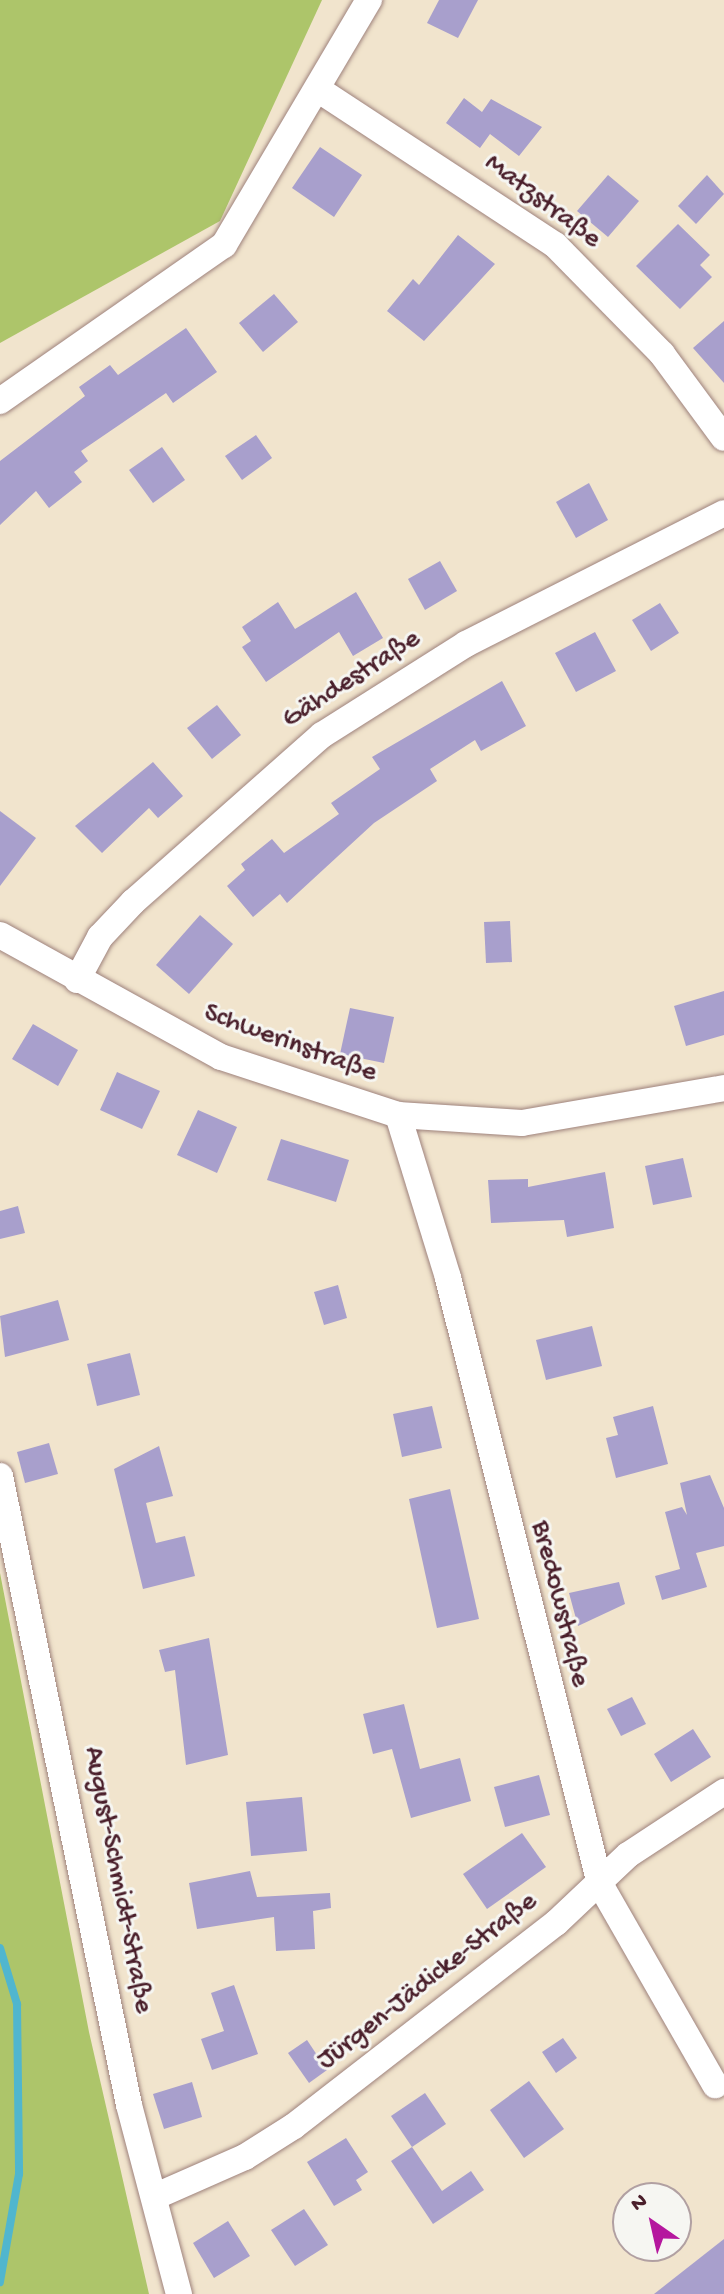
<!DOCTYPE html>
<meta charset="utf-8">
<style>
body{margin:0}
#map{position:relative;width:724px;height:2294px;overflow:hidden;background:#f1e4cd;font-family:"Gochi Hand",sans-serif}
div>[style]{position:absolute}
.green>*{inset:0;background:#adc56a}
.stream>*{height:8px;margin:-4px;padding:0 4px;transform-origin:4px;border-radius:4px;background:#50b6ce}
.building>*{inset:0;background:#a89fcc}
.roads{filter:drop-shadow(0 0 2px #9e827c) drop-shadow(0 0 2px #9e827c)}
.street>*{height:26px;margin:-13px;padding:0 13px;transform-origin:13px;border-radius:13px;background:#fff}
span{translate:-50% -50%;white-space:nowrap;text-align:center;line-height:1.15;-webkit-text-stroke:6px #f6f6f2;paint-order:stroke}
.street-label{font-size:28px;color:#4a1f2b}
.north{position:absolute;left:612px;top:2182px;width:80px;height:80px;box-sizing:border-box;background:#f6f6f2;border:2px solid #b1a0a2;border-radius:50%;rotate:326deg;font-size:22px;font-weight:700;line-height:32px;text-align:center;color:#4a1f2b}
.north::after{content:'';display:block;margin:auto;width:28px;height:36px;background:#b5179e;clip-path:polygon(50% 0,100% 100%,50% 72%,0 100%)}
</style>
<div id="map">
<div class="green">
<i style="clip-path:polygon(0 0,322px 0,220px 221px,0 343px)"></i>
<i style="clip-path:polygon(0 1573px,89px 2032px,149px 2294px,0 2294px)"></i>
</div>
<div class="stream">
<i style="left:0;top:1948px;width:59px;rotate:73.1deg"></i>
<i style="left:17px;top:2004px;width:170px;rotate:89.3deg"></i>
<i style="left:19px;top:2174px;width:110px;rotate:100deg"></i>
</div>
<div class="building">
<i style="clip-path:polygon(439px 0,478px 0,458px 38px,427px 23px)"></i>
<i style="clip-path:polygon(464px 98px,482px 112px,491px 99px,542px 127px,519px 156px,490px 134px,480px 148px,446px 123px)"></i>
<i style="clip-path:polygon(320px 147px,362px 175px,334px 217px,292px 188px)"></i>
<i style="clip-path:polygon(608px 175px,639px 201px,608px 237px,577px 211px)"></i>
<i style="clip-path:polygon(707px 175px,724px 194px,696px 224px,678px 206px)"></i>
<i style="clip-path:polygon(678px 224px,710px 255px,700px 265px,712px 277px,680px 309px,636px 266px)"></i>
<i style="clip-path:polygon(458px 235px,495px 264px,424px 341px,387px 311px,413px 279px,419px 285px)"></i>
<i style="clip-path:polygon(274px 294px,298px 322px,263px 352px,239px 323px)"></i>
<i style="clip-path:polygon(724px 321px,724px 383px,693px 348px)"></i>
<i style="clip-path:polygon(186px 328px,217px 372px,173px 403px,166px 393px,81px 451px,88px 461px,74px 472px,82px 482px,49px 508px,36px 491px,0 525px,0 461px,85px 396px,79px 387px,110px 365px,118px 375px)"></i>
<i style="clip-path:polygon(256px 435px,272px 458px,242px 480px,225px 456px)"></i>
<i style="clip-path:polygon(162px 447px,185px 480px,153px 503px,129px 470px)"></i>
<i style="clip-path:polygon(589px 483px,608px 520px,576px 538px,556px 502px)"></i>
<i style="clip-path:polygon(440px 561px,457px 591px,425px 610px,408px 579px)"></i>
<i style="clip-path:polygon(356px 592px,383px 638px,353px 656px,339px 632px,266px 682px,242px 647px,251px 641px,242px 627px,278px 602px,295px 629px)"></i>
<i style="clip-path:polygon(660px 603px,679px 633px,651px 651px,632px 620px)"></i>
<i style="clip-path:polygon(595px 632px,616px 671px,576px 692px,555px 653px)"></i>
<i style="clip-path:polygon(502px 681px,526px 726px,481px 751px,475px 740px,430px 769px,437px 781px,374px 823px,287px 903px,280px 894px,253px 917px,227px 886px,245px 870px,241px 864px,272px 839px,284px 853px,339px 814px,331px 803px,380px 769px,372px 757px)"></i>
<i style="clip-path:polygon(217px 705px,241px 735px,212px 759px,187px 728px)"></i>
<i style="clip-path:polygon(153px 762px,183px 796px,158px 818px,149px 808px,102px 853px,75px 826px)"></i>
<i style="clip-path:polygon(0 811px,36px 838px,0 886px)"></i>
<i style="clip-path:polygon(200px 915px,233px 944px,189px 994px,156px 965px)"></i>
<i style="clip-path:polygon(510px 921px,512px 962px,486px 963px,484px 922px)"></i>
<i style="clip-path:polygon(724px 991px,724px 1035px,686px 1046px,674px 1006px)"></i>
<i style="clip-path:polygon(350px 1008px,394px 1017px,384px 1063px,340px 1054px)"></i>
<i style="clip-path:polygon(33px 1024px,78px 1050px,58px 1086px,12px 1059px)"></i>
<i style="clip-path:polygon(117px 1072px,160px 1091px,142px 1129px,100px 1110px)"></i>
<i style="clip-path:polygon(198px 1110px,237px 1127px,217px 1173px,177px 1155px)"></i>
<i style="clip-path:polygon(281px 1139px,349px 1160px,336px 1202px,267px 1180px)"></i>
<i style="clip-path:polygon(683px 1158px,692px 1197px,653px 1205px,645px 1166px)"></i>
<i style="clip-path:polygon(605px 1172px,614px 1228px,567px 1237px,564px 1220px,491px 1223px,488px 1180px,528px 1179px,528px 1187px)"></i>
<i style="clip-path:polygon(18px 1206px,25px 1233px,0 1239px,0 1211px)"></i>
<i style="clip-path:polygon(338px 1285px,347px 1318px,324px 1325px,314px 1292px)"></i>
<i style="clip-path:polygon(58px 1300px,69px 1340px,5px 1357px,0 1316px)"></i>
<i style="clip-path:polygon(592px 1326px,602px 1366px,546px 1380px,536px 1340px)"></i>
<i style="clip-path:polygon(130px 1353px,140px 1395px,97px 1406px,87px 1364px)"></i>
<i style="clip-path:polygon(432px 1406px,442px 1448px,402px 1457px,393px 1414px)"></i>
<i style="clip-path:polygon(653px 1406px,668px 1464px,616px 1478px,606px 1438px,618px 1435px,613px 1417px)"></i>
<i style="clip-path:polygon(49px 1443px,58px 1474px,25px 1483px,17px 1452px)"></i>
<i style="clip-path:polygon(159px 1446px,173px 1496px,146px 1503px,156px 1543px,185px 1536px,195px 1576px,143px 1589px,114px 1469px)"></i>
<i style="clip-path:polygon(710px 1475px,724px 1508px,724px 1546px,696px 1553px,707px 1587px,662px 1600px,655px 1576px,680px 1569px,665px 1512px,682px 1507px,687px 1515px,680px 1483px)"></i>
<i style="clip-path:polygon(450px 1489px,479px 1619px,437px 1628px,409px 1499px)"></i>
<i style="clip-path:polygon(619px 1582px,625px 1604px,578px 1626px,569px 1593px)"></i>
<i style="clip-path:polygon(209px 1638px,228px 1755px,186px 1765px,175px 1670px,165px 1672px,159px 1650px)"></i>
<i style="clip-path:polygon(632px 1697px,646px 1724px,621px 1736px,607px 1709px)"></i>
<i style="clip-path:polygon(404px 1704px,420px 1769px,460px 1758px,471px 1801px,411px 1818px,392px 1749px,373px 1754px,363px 1714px)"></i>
<i style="clip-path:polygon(693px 1729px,711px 1757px,671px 1782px,654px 1754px)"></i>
<i style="clip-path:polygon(539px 1775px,550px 1815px,505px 1827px,494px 1787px)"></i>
<i style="clip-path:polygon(302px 1797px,307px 1851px,251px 1856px,246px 1802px)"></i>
<i style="clip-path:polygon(522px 1833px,546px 1867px,487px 1909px,463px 1874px)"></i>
<i style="clip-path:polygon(250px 1871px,257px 1897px,330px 1893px,331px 1908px,313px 1911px,315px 1949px,276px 1951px,274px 1917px,197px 1929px,189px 1883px)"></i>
<i style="clip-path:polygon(234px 1985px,258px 2054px,212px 2070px,201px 2039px,224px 2031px,211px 1993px)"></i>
<i style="clip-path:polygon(563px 2038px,577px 2058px,556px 2073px,542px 2052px)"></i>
<i style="clip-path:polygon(307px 2040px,327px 2070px,309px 2083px,288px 2053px)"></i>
<i style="clip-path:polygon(529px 2081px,564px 2129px,524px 2158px,490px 2110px)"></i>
<i style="clip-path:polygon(192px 2082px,202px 2117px,164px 2129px,153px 2094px)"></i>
<i style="clip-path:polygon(425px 2093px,446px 2124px,412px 2147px,391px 2116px)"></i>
<i style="clip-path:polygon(346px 2138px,368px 2172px,356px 2180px,362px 2190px,334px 2206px,307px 2162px)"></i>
<i style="clip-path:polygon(412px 2147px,442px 2191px,471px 2171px,484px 2190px,433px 2224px,391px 2161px)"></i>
<i style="clip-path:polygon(304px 2209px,328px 2245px,295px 2266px,271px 2230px)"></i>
<i style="clip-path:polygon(228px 2221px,250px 2256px,214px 2278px,193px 2243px)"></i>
<i style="clip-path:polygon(724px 2239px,724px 2294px,654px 2294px)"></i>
</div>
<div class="roads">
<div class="street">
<i style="left:319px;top:90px;width:282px;rotate:33.3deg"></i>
<i style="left:555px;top:245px;width:153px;rotate:45.5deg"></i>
<i style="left:662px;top:354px;width:104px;rotate:53.6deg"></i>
<i style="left:0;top:401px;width:273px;rotate:-34.9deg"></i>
<i style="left:224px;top:245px;width:285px;rotate:-59.4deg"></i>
<i style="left:0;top:935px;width:252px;rotate:28.9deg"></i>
<i style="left:221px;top:1057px;width:186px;rotate:18.1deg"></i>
<i style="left:398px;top:1115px;width:124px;rotate:3.7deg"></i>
<i style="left:522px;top:1123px;width:205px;rotate:-9.8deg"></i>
<i style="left:77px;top:980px;width:49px;rotate:-61.9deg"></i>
<i style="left:100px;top:937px;width:48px;rotate:-46.7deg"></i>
<i style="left:133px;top:902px;width:252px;rotate:-41.5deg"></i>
<i style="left:322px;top:735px;width:170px;rotate:-32.3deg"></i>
<i style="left:466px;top:644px;width:289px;rotate:-26.9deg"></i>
<i style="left:398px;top:1115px;width:170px;rotate:72.9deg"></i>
<i style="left:448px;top:1278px;width:625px;rotate:75.92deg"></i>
<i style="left:600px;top:1884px;width:232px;rotate:60.2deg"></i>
<i style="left:0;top:1476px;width:642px;rotate:78.41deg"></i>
<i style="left:129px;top:2105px;width:196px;rotate:75.2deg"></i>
<i style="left:154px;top:2197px;width:99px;rotate:-23.7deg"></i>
<i style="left:245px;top:2157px;width:58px;rotate:-32.3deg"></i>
<i style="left:294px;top:2126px;width:331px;rotate:-37.8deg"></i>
<i style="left:556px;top:1923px;width:99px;rotate:-43.4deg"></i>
<i style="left:628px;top:1855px;width:115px;rotate:-33.3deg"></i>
</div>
</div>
<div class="street-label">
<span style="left:542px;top:202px;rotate:37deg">Matzstraße</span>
<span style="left:352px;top:680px;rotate:-33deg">Gähdestraße</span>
<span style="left:290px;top:1044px;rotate:20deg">Schwerinstraße</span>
<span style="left:559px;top:1604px;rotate:76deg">Bredowstraße</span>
<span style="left:117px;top:1880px;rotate:79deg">August-Schmidt-Straße</span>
<span style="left:428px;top:1982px;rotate:-38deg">Jürgen-Jädicke-Straße</span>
</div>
<div class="north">N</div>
</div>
